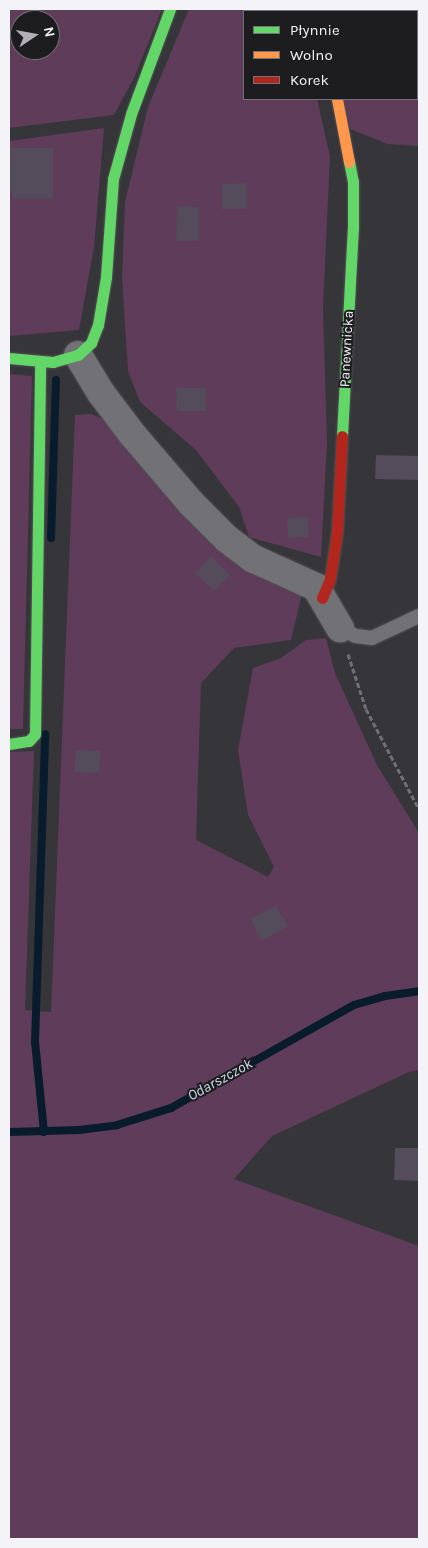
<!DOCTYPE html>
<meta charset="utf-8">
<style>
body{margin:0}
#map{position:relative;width:428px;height:1548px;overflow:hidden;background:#36353a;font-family:Karla,sans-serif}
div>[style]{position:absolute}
.green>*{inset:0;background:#5f3c5a}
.stream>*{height:8px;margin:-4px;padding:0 4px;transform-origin:4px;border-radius:4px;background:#091c2e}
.building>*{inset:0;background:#544b5b}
.path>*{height:3px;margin-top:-1.5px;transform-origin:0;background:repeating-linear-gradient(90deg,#727074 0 5px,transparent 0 7.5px)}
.roads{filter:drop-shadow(0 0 1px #525155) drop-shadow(0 0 1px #525155)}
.lane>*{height:14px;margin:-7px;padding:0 7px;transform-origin:7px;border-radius:7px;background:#727175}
.street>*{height:28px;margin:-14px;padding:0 14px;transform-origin:14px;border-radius:14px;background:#727175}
.fast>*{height:11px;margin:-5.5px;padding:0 5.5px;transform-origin:5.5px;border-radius:5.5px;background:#63d668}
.slow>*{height:11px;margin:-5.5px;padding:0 5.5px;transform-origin:5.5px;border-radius:5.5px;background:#ff974d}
.jam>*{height:11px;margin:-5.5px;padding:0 5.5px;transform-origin:5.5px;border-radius:5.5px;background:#b3261e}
span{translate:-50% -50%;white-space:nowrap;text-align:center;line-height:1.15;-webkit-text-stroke:4px #1d1c1f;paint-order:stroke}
.street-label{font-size:14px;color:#f4f3f8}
.water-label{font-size:15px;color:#ccdcee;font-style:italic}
.frame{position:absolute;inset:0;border:10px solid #f4f3f8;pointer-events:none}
.legend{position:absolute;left:243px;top:10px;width:175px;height:90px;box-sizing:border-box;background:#1d1c1f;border:1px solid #737276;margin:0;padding:6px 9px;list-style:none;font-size:15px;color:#f4f3f8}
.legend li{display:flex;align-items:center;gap:10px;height:25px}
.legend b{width:25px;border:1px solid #737276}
.north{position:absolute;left:10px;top:10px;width:50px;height:50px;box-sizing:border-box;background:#1d1c1f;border:1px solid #737276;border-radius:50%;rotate:78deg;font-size:14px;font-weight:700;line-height:20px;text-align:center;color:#f4f3f8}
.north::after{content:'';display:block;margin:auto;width:18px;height:22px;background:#b2b0b6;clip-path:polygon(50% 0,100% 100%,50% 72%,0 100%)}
</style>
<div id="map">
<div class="green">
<i style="clip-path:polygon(evenodd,9px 9px,162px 9px,134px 78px,114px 115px,9px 128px,9px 9px,20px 20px,50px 20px,50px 50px,20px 50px,20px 20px)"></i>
<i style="clip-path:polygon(189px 9px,287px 9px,288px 11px,244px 11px,244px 99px,317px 99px,330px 156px,323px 308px,327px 443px,321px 557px,249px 537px,239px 507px,196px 450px,140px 402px,128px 371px,122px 279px,125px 202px,148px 107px)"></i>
<i style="clip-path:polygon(320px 9px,419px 9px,419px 146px,388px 144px,350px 129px,343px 99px,417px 99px,417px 11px,320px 11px)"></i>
<i style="clip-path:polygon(104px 128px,94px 247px,79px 330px,9px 336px,9px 141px)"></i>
<i style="clip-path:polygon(9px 374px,32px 376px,23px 729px,9px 729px)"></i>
<i style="clip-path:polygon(91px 414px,103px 419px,154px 472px,302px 594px,291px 640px,234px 648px,201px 683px,196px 840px,268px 877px,274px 867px,248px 815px,238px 750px,253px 668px,281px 658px,306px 640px,326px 638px,335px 673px,377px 765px,419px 833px,419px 1070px,409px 1072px,272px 1136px,234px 1179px,419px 1246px,419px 1539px,9px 1539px,9px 752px,34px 751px,25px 1010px,51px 1012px,75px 415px)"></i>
</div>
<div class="stream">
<i style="left:51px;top:538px;width:158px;rotate:-88.2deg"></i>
<i style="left:9px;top:1132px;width:70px;rotate:-1.6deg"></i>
<i style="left:79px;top:1130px;width:38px;rotate:-7deg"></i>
<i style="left:117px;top:1125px;width:57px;rotate:-17.5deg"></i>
<i style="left:171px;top:1108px;width:210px;rotate:-29.4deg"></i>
<i style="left:354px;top:1005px;width:32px;rotate:-16deg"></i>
<i style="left:385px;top:996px;width:34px;rotate:-8deg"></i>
<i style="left:44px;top:1132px;width:90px;rotate:-95.7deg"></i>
<i style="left:35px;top:1042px;width:308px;rotate:-88.1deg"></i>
</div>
<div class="building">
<i style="clip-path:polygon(9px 148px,53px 148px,53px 199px,13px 199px,12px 191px,9px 191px)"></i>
<i style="clip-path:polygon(247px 183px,247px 209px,222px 209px,222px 184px)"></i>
<i style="clip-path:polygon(177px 206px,199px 207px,199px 241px,176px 241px)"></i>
<i style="clip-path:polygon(176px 388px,206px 388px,206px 411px,177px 411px)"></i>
<i style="clip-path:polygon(376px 455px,419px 456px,418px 480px,375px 479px)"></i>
<i style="clip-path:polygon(308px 517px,309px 537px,288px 538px,287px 518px)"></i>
<i style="clip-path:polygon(211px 556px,230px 575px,214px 591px,195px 573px)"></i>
<i style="clip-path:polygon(76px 750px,101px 751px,99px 773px,74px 772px)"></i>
<i style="clip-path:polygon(276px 906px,288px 926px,262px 941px,250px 919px)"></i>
<i style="clip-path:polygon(395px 1148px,419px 1148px,419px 1181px,394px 1180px)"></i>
</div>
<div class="path">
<i style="left:348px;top:654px;width:58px;rotate:71.9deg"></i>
<i style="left:366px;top:709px;width:113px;rotate:62.1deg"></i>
</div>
<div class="roads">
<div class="lane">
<i style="left:340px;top:628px;width:18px;rotate:27deg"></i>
<i style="left:356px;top:636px;width:16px;rotate:7deg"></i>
<i style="left:372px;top:638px;width:52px;rotate:-25.1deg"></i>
</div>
<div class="street">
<i style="left:309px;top:9px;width:2px;rotate:63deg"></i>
<i style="left:78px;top:355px;width:44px;rotate:58.8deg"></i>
<i style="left:101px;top:393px;width:51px;rotate:52.9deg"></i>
<i style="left:132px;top:434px;width:91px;rotate:49.5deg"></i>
<i style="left:191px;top:503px;width:51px;rotate:45deg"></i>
<i style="left:227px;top:539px;width:34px;rotate:37deg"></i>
<i style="left:254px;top:559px;width:68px;rotate:24.3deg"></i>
<i style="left:316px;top:587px;width:48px;rotate:59.7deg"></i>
</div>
<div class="fast">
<i style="left:9px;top:358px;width:44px;rotate:5.2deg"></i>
<i style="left:53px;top:362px;width:26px;rotate:-16deg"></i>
<i style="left:78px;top:355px;width:18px;rotate:-43deg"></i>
<i style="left:91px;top:343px;width:19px;rotate:-69deg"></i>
<i style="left:98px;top:325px;width:49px;rotate:-80.5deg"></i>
<i style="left:106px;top:277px;width:98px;rotate:-85.9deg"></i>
<i style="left:113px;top:179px;width:67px;rotate:-74.5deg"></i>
<i style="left:131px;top:114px;width:112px;rotate:-69.6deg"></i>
<i style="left:342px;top:436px;width:207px;rotate:-87deg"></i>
<i style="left:353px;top:229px;width:47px;rotate:-90deg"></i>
<i style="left:353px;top:182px;width:20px;rotate:-101deg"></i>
<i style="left:9px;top:744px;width:20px;rotate:-9deg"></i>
<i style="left:29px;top:741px;width:9px;rotate:-49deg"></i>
<i style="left:35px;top:734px;width:373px;rotate:-89.2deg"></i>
</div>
<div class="slow">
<i style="left:337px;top:99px;width:64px;rotate:79.2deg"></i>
</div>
<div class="jam">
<i style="left:322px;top:598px;width:21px;rotate:-67deg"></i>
<i style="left:330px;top:579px;width:48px;rotate:-81.5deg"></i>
<i style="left:337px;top:532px;width:96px;rotate:-87deg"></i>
</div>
</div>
<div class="street-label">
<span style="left:347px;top:349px;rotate:-87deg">Panewnicka</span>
</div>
<div class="water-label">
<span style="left:220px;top:1080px;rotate:-29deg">Odarszczok</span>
</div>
<div class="frame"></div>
<ul class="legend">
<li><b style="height:6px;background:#63d668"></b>Płynnie</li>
<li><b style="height:6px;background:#ff974d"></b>Wolno</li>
<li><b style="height:6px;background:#b3261e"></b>Korek</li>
</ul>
<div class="north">N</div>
</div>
